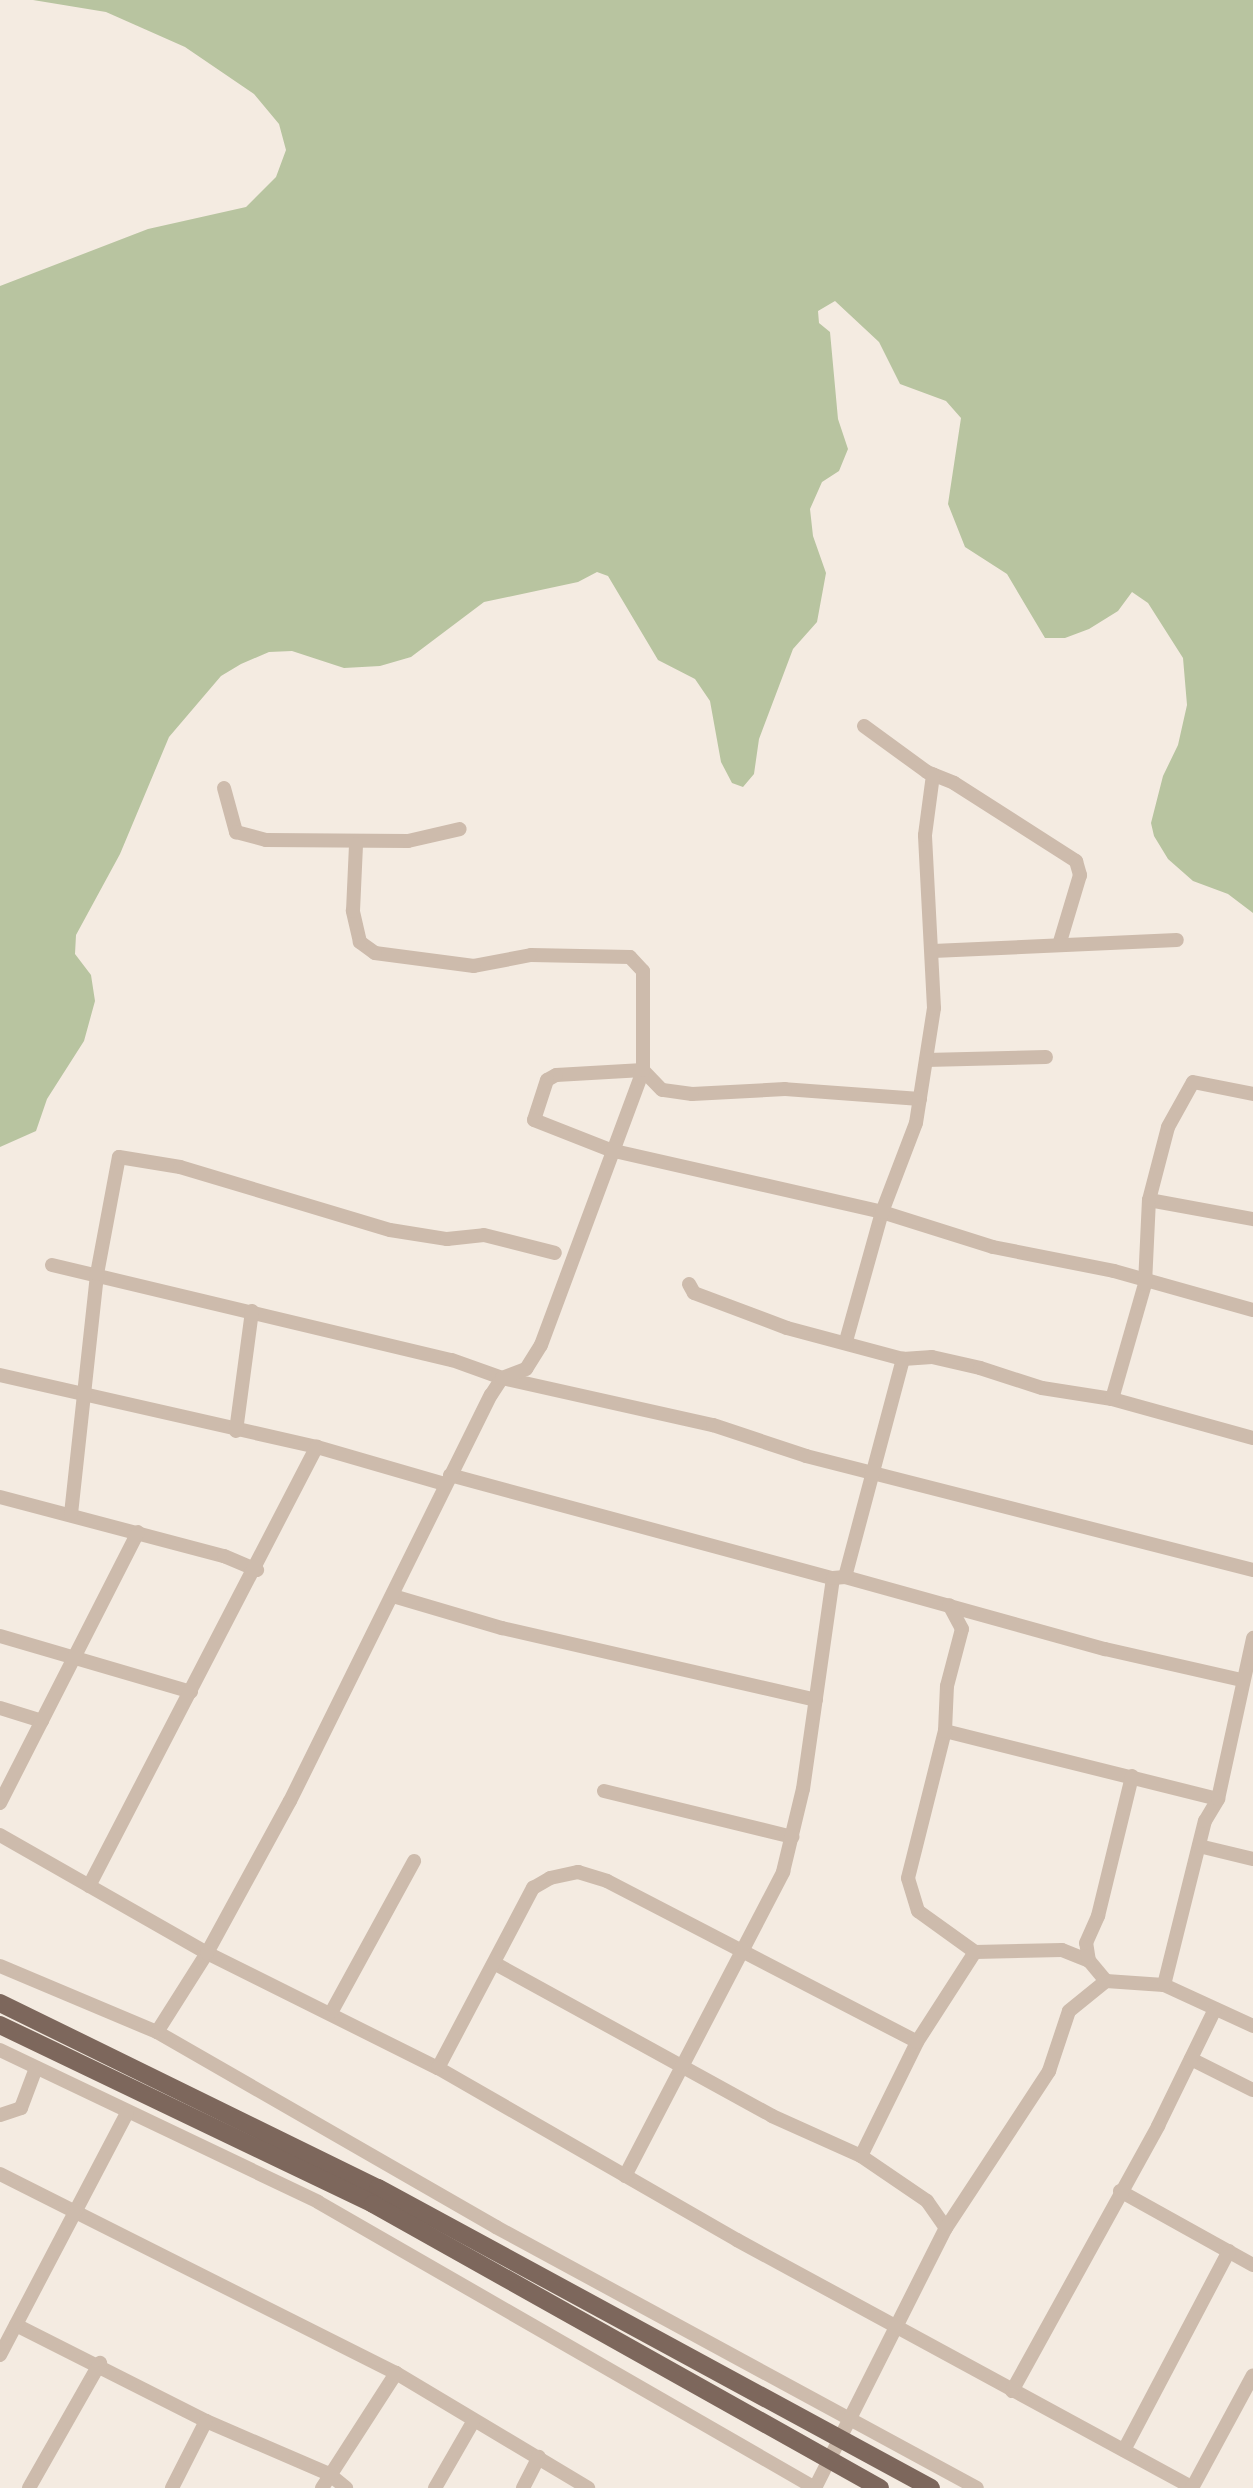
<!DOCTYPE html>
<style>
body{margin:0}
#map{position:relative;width:1253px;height:2488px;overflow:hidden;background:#f4ebe1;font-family:"Work Sans",sans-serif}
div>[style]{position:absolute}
.green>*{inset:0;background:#b8c4a0}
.minor>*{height:14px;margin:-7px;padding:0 7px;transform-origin:7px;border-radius:7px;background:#cdbbac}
.major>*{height:18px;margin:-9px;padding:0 9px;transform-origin:9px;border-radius:9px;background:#7d675c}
span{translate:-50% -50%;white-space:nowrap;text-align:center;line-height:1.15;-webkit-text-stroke:6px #fbf5ee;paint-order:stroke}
</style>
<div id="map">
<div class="green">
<i style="clip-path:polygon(33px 0,1253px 0,1253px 913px,1228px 894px,1193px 881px,1168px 859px,1154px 836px,1151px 823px,1163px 776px,1178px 745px,1187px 705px,1183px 658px,1148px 603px,1132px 592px,1118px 611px,1089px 629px,1065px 638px,1045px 638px,1007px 574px,965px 547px,948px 504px,961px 418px,946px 401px,900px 384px,879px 342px,835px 301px,818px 311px,819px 323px,830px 332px,838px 419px,848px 449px,839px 471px,822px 482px,810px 509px,813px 536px,826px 573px,817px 622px,793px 649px,759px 739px,754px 774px,743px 787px,732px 783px,721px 762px,710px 701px,695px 679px,658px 660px,608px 576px,597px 572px,578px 582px,484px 602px,411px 657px,380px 666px,344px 668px,292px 651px,269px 652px,241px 664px,221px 676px,169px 737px,120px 854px,76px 935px,75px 954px,91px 975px,95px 1001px,84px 1041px,47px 1099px,36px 1131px,0 1147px,0 286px,148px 229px,246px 207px,276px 177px,286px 150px,279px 124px,254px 94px,185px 47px,106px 12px)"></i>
</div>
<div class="minor">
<i style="left:864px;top:726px;width:78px;rotate:36.1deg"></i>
<i style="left:927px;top:772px;width:29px;rotate:22deg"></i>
<i style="left:954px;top:783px;width:145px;rotate:32.6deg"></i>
<i style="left:1076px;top:861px;width:15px;rotate:74deg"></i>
<i style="left:1080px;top:875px;width:73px;rotate:106.7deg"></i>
<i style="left:224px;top:788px;width:46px;rotate:74.7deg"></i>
<i style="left:236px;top:832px;width:31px;rotate:15deg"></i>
<i style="left:266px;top:840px;width:142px;rotate:0.4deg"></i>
<i style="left:408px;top:841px;width:53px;rotate:-13deg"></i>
<i style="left:933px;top:951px;width:244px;rotate:-2.6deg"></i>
<i style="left:926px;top:1060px;width:120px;rotate:-1.4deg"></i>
<i style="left:920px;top:1099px;width:135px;rotate:-175.8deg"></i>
<i style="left:785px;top:1089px;width:93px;rotate:176.9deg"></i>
<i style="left:692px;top:1094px;width:30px;rotate:-172deg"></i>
<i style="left:662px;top:1090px;width:28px;rotate:-134deg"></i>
<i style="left:643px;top:1070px;width:87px;rotate:176.7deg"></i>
<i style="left:556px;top:1075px;width:10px;rotate:151deg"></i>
<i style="left:547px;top:1080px;width:42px;rotate:108deg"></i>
<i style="left:534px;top:1120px;width:82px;rotate:21.5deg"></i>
<i style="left:610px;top:1150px;width:279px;rotate:12.8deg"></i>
<i style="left:882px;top:1212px;width:116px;rotate:17.5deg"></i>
<i style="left:993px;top:1247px;width:123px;rotate:11.2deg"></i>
<i style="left:1114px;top:1271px;width:144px;rotate:15.7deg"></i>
<i style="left:1149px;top:1200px;width:106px;rotate:10.4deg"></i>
<i style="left:52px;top:1265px;width:411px;rotate:13.4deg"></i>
<i style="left:452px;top:1360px;width:53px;rotate:19.8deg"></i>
<i style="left:502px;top:1378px;width:216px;rotate:12.6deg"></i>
<i style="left:713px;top:1425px;width:98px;rotate:18.4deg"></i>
<i style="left:806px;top:1456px;width:461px;rotate:14.3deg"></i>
<i style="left:689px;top:1284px;width:10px;rotate:61deg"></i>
<i style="left:694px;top:1293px;width:99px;rotate:20.6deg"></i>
<i style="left:787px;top:1328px;width:120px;rotate:15deg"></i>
<i style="left:903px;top:1359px;width:29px;rotate:-4deg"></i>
<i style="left:932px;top:1357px;width:49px;rotate:12.9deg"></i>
<i style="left:980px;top:1368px;width:65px;rotate:17.9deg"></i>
<i style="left:1042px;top:1388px;width:71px;rotate:8.9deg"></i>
<i style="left:1112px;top:1399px;width:146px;rotate:15.5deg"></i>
<i style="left:846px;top:1341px;width:134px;rotate:-74.4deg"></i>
<i style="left:882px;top:1212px;width:95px;rotate:-69.1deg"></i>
<i style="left:916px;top:1123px;width:116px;rotate:-81.1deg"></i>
<i style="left:934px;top:1008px;width:173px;rotate:-93deg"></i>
<i style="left:925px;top:835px;width:61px;rotate:-82.4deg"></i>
<i style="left:0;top:1375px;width:325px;rotate:12.8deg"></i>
<i style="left:317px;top:1447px;width:132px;rotate:16.2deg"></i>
<i style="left:1112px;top:1399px;width:120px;rotate:-74deg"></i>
<i style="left:1145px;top:1284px;width:84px;rotate:-87.3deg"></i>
<i style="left:1149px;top:1200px;width:75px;rotate:-75.4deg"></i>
<i style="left:1168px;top:1127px;width:51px;rotate:-60.9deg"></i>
<i style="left:1193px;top:1082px;width:61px;rotate:11.3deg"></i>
<i style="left:236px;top:1431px;width:121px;rotate:-82.4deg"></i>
<i style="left:450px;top:1475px;width:397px;rotate:15.1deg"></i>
<i style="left:0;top:1497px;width:232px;rotate:14.8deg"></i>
<i style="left:224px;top:1556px;width:36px;rotate:23deg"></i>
<i style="left:71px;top:1514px;width:241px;rotate:-83.8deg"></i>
<i style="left:97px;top:1274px;width:119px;rotate:-79.4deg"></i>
<i style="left:119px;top:1157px;width:62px;rotate:9.3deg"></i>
<i style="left:180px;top:1167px;width:219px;rotate:16.7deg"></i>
<i style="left:390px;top:1230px;width:58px;rotate:9deg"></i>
<i style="left:447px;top:1239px;width:37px;rotate:-6deg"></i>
<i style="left:484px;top:1235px;width:73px;rotate:14.2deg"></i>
<i style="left:845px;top:1577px;width:270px;rotate:15.5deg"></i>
<i style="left:1105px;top:1649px;width:140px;rotate:12.8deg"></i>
<i style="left:393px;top:1596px;width:114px;rotate:16.4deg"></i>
<i style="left:502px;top:1628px;width:322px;rotate:12.9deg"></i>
<i style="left:0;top:1636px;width:199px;rotate:16.3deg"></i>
<i style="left:0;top:1708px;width:44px;rotate:17.2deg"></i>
<i style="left:945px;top:1731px;width:281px;rotate:14deg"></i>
<i style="left:604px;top:1791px;width:194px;rotate:13.7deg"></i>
<i style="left:0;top:1803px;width:304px;rotate:-63deg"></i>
<i style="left:0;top:1835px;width:238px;rotate:29.7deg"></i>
<i style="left:207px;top:1953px;width:258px;rotate:26.5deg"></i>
<i style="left:438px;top:2068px;width:345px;rotate:29.9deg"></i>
<i style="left:737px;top:2240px;width:519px;rotate:28.54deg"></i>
<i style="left:1199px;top:1846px;width:56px;rotate:13.5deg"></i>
<i style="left:89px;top:1886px;width:495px;rotate:-62.6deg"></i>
<i style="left:975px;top:1952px;width:87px;rotate:-1.3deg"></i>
<i style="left:1062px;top:1950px;width:29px;rotate:22deg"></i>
<i style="left:494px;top:1963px;width:317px;rotate:28.8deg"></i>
<i style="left:772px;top:2116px;width:98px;rotate:24.2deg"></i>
<i style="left:861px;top:2156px;width:80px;rotate:34.3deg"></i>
<i style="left:927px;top:2201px;width:33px;rotate:55deg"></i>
<i style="left:0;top:1966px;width:170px;rotate:22.8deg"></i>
<i style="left:157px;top:2032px;width:391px;rotate:29.9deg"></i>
<i style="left:496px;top:2227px;width:547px;rotate:28.49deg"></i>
<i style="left:1106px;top:1981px;width:26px;rotate:-130deg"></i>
<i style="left:1089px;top:1961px;width:18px;rotate:-99deg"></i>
<i style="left:1086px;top:1943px;width:30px;rotate:-66deg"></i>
<i style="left:1098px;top:1916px;width:144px;rotate:-76.3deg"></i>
<i style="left:1106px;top:1981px;width:58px;rotate:3.9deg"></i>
<i style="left:1164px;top:1985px;width:98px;rotate:24.7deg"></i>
<i style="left:1164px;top:1985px;width:169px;rotate:-76deg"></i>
<i style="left:1205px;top:1821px;width:26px;rotate:-59deg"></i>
<i style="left:1218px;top:1799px;width:165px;rotate:-77.7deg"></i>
<i style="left:332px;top:2011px;width:171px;rotate:-61.3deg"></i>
<i style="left:157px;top:2032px;width:93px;rotate:-57.7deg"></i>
<i style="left:207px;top:1953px;width:173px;rotate:-61.4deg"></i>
<i style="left:290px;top:1801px;width:453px;rotate:-63.7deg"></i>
<i style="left:491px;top:1395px;width:20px;rotate:-57deg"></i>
<i style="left:502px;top:1378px;width:26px;rotate:-21deg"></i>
<i style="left:526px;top:1369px;width:28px;rotate:-58deg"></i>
<i style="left:541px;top:1345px;width:293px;rotate:-69.6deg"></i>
<i style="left:643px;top:1070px;width:99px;rotate:-90deg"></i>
<i style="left:643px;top:971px;width:19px;rotate:-133deg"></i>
<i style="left:630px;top:957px;width:99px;rotate:-178.8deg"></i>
<i style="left:531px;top:955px;width:58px;rotate:169.1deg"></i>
<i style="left:474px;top:966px;width:100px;rotate:-172.5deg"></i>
<i style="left:375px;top:953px;width:19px;rotate:-144deg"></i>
<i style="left:360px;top:942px;width:32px;rotate:-103deg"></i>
<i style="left:353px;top:911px;width:67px;rotate:-87.4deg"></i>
<i style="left:0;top:2050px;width:352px;rotate:25.5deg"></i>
<i style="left:318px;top:2202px;width:573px;rotate:29.92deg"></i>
<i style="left:1191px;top:2059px;width:69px;rotate:26.6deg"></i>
<i style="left:438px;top:2068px;width:204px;rotate:-62.2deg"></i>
<i style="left:533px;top:1888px;width:20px;rotate:-30deg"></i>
<i style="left:550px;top:1878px;width:29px;rotate:-12deg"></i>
<i style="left:578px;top:1872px;width:30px;rotate:17deg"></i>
<i style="left:607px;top:1881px;width:349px;rotate:27.4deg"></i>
<i style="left:0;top:2115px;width:22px;rotate:-18deg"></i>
<i style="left:21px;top:2108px;width:43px;rotate:-69.4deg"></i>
<i style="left:861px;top:2156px;width:127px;rotate:-63.8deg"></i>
<i style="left:917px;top:2042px;width:107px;rotate:-57.2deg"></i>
<i style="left:975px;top:1952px;width:70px;rotate:-144.3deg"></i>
<i style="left:918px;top:1911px;width:34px;rotate:-107deg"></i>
<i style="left:908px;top:1878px;width:152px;rotate:-75.9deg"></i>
<i style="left:945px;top:1731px;width:45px;rotate:-87.5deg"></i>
<i style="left:947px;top:1686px;width:59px;rotate:-75.3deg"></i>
<i style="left:962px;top:1629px;width:27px;rotate:-118deg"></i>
<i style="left:0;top:2174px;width:443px;rotate:26.7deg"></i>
<i style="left:396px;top:2373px;width:224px;rotate:30.9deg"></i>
<i style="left:625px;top:2176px;width:343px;rotate:-62.5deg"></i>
<i style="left:783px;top:1872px;width:85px;rotate:-76.5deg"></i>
<i style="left:803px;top:1789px;width:213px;rotate:-81.9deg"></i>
<i style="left:833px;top:1578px;width:12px;rotate:-5deg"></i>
<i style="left:845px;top:1577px;width:226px;rotate:-75.1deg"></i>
<i style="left:1120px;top:2191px;width:152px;rotate:29.1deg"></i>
<i style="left:16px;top:2325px;width:213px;rotate:26.8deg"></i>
<i style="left:206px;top:2421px;width:134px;rotate:23.3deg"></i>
<i style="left:329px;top:2474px;width:22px;rotate:39deg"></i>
<i style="left:0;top:2355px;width:273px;rotate:-62.3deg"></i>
<i style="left:1012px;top:2391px;width:303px;rotate:-61.1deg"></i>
<i style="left:1158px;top:2126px;width:130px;rotate:-64deg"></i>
<i style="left:1124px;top:2450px;width:225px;rotate:-62.2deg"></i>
<i style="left:29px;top:2488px;width:144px;rotate:-60.4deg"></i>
<i style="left:172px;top:2488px;width:75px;rotate:-63.1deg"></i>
<i style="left:322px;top:2488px;width:137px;rotate:-57.2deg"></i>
<i style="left:435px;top:2488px;width:76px;rotate:-60.1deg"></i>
<i style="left:523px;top:2488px;width:35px;rotate:-63deg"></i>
<i style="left:815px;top:2488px;width:291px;rotate:-63.3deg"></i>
<i style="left:946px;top:2228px;width:188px;rotate:-56.7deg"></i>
<i style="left:1049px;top:2071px;width:63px;rotate:-71.6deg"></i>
<i style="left:1069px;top:2011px;width:48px;rotate:-39deg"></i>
<i style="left:1192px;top:2488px;width:128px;rotate:-61.6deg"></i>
</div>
<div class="major">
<i style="left:0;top:2003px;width:421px;rotate:26.1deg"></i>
<i style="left:378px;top:2188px;width:629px;rotate:28.48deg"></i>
<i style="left:0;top:2025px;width:414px;rotate:25.6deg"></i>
<i style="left:373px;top:2204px;width:581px;rotate:29.26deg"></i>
</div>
</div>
